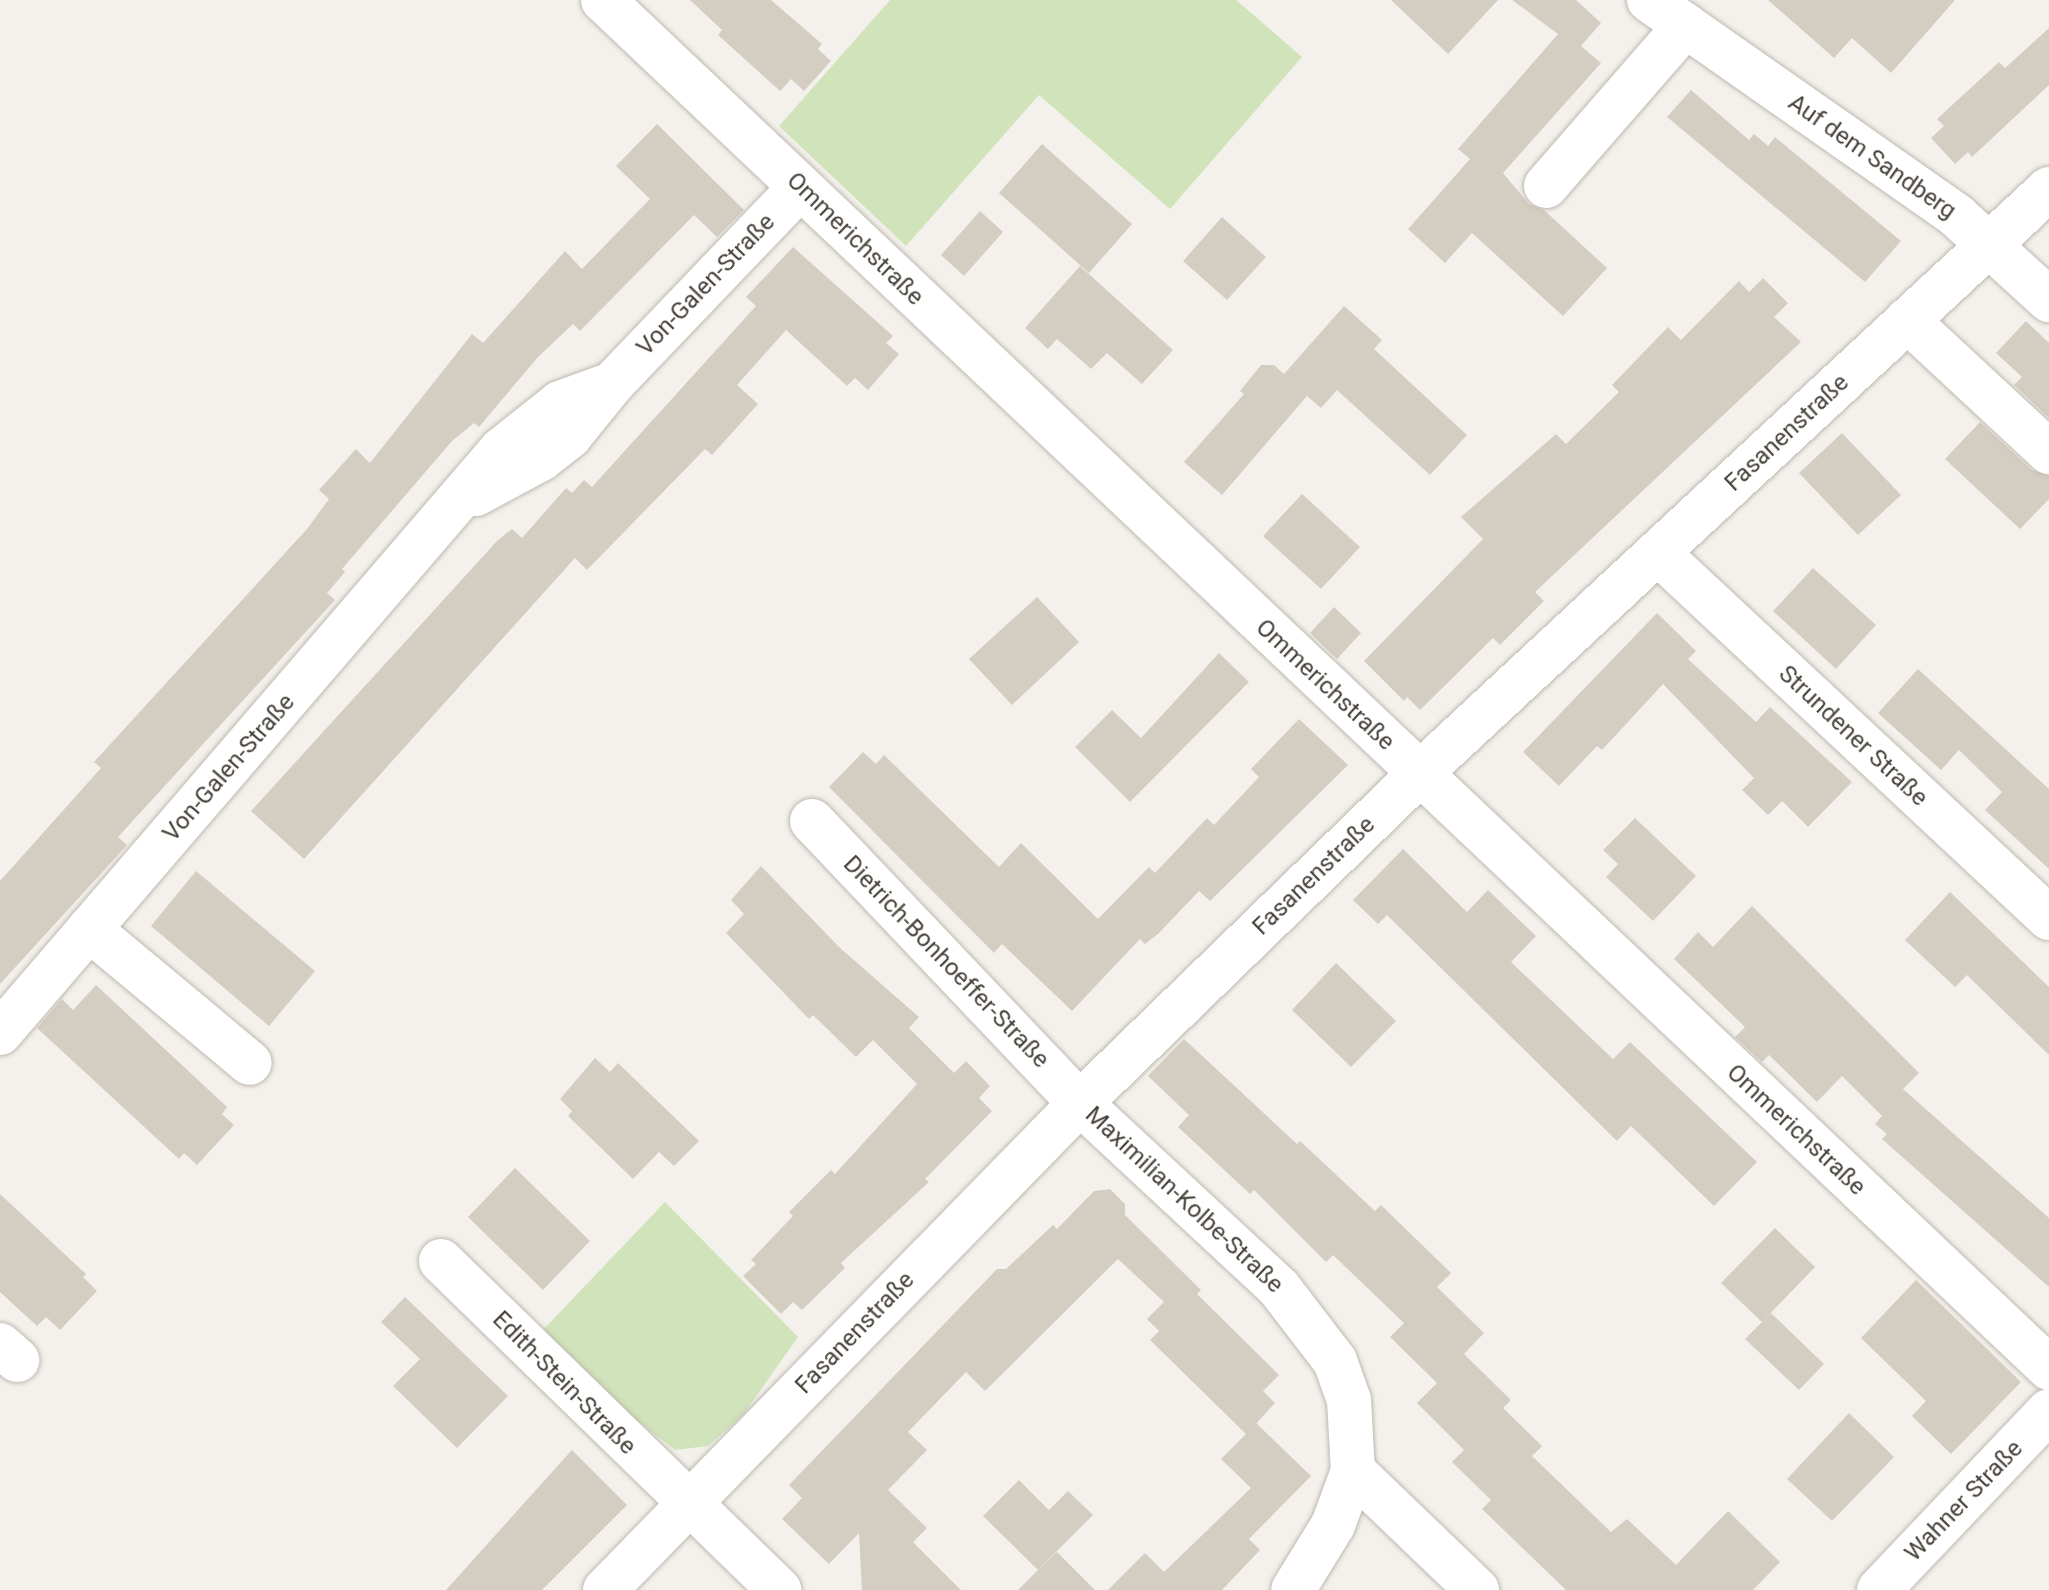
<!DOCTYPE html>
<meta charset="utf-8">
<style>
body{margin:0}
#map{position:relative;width:2049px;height:1590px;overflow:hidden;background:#f4f1ec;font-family:Roboto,sans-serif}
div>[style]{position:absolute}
.green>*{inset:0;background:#d0e3ba}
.building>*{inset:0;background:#d4cdc2}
.roads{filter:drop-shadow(0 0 2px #beb9af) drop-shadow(0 0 2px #beb9af)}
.minor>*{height:44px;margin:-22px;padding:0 22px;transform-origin:22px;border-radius:22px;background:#fff}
span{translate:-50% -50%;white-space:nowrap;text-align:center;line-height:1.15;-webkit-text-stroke:6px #fff;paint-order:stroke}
.street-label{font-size:24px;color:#47423a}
</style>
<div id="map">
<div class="green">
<i style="clip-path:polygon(890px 0,1236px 0,1302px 57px,1170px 209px,1039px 95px,906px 246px,779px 126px)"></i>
<i style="clip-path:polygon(665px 1202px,798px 1337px,743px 1415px,708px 1446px,675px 1450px,620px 1408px,541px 1332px)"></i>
</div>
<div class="building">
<i style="clip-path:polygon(690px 0,771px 0,822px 44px,818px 49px,831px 61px,804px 91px,791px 79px,780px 91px,718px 35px,722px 30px)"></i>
<i style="clip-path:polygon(1391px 0,1498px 0,1448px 54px)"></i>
<i style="clip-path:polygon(1512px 0,1576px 0,1601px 23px,1581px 46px,1601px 63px,1503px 173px,1529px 204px,1544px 210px,1607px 268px,1563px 316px,1472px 233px,1445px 263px,1408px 229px,1470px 159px,1458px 149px,1558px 34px)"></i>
<i style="clip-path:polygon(1768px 0,1955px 0,1891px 73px,1852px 38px,1834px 58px)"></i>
<i style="clip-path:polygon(2049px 28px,2049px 85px,1972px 157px,1968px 152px,1955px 164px,1931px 138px,1944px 126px,1937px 119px,1999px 62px,2005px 68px)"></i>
<i style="clip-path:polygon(1691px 90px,1749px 140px,1754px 134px,1768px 146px,1775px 137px,1901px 241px,1865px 282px,1667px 117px)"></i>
<i style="clip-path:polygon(657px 124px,744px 210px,717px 237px,694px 215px,580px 331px,573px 324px,538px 357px,479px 427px,474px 423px,452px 441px,342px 569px,345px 572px,327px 593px,335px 600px,118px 837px,127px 845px,0 984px,0 881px,101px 768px,94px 762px,307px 529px,329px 499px,319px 490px,356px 449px,370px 463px,472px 334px,483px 343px,565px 251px,582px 269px,650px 199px,616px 166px)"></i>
<i style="clip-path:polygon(1042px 144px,1132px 224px,1089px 273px,999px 193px)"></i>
<i style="clip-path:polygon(980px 211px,1003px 232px,964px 276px,941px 255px)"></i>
<i style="clip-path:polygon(1222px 217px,1266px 257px,1227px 300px,1183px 261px)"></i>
<i style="clip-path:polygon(793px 247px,893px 336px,886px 343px,899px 354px,868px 390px,855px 378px,847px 386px,786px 330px,737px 385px,758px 404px,712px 455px,705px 449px,587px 570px,575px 558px,304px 859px,251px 811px,497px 541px,512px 529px,522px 538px,566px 488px,572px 493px,584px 480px,592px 487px,756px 306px,746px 297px)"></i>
<i style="clip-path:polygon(1080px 266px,1173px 350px,1142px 384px,1107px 353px,1091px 369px,1057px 339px,1048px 349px,1025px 328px)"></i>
<i style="clip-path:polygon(1763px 278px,1788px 303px,1774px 317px,1801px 342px,1535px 592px,1544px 601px,1500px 645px,1493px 638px,1420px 710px,1407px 697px,1404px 701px,1364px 661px,1483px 539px,1461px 517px,1556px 434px,1566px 444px,1619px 392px,1612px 385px,1668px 327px,1681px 340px,1739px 281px,1749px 292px)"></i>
<i style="clip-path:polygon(1344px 306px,1382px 340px,1374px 349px,1467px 435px,1430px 475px,1337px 390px,1321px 408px,1307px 396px,1222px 495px,1184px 462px,1244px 394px,1240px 391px,1261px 365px,1274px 365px,1284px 374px)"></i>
<i style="clip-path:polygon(2026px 321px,2049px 343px,2049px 418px,2014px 385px,2022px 377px,1996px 353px)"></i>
<i style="clip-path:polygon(1980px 422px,2032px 470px,2049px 476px,2049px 499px,2020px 529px,1945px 459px)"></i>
<i style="clip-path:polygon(1842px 433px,1901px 495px,1858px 535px,1799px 473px)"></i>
<i style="clip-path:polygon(1302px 494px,1360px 547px,1321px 589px,1263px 536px)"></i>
<i style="clip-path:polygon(1813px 568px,1876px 625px,1836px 669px,1773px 611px)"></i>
<i style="clip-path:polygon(1037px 597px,1079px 642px,1012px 705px,969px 659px)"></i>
<i style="clip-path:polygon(1334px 607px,1361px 633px,1337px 659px,1310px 633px)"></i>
<i style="clip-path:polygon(1657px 613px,1696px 651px,1688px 659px,1756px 722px,1770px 707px,1852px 782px,1808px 827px,1782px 801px,1768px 815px,1742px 790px,1754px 778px,1663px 684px,1602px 750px,1597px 746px,1559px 786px,1523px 752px)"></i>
<i style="clip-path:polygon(1219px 653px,1249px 682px,1130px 802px,1075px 747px,1112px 710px,1141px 738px)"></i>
<i style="clip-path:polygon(1918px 669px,2049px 789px,2049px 869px,1985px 810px,2002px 792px,1959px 750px,1941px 770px,1878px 713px)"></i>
<i style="clip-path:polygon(1299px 719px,1348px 765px,1210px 901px,1199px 891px,1159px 933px,1145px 944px,1140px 939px,1072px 1011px,1002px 944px,994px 953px,829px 787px,863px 752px,876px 764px,884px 755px,999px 867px,1021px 843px,1098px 919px,1149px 867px,1155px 873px,1207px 818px,1214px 825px,1259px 777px,1251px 769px)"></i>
<i style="clip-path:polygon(1635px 818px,1696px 876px,1653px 921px,1606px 877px,1618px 864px,1603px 850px)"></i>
<i style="clip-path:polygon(1403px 849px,1467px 912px,1488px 890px,1536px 936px,1511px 962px,1613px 1059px,1630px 1042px,1757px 1162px,1714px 1206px,1631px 1126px,1617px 1141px,1387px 915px,1378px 924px,1353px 900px)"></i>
<i style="clip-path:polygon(761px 866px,839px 947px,919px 1017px,909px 1028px,954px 1073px,966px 1061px,990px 1086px,979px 1098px,992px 1111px,925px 1179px,929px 1182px,841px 1263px,845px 1268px,802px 1310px,793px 1302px,781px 1314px,743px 1276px,756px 1264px,751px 1260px,793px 1216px,789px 1212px,831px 1170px,835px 1174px,917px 1084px,873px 1040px,856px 1057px,813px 1015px,809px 1019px,726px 933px,744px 914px,731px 900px)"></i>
<i style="clip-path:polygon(196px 871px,315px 971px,269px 1026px,151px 926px)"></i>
<i style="clip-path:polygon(1950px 892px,2049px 987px,2049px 1055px,1967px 975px,1955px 987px,1905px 940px)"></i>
<i style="clip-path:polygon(1752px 906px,1919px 1073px,1903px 1089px,2049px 1218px,2049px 1287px,1882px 1139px,1887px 1134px,1875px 1124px,1882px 1116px,1842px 1076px,1817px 1102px,1769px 1055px,1762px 1062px,1735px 1037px,1745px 1027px,1674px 959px,1698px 932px,1713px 947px)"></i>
<i style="clip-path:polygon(1336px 963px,1396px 1021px,1351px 1067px,1292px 1010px)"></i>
<i style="clip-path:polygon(96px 985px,227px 1107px,222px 1114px,234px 1125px,197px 1165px,184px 1153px,179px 1159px,37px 1028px,62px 999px,73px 1010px)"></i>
<i style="clip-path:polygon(1184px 1039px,1297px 1144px,1300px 1141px,1375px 1211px,1381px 1205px,1451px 1273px,1437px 1287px,1484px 1333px,1464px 1354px,1511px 1400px,1503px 1408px,1542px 1446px,1532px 1456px,1611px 1532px,1627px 1519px,1676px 1565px,1728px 1511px,1780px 1562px,1753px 1590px,1566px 1590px,1482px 1509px,1491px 1500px,1452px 1462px,1464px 1450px,1417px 1403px,1437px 1383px,1390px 1337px,1404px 1323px,1333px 1255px,1326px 1262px,1254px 1190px,1250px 1194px,1178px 1127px,1189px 1115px,1148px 1076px)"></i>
<i style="clip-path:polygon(595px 1058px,610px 1072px,618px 1063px,699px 1141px,674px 1166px,659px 1152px,633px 1179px,568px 1116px,572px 1111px,560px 1099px)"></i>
<i style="clip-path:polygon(515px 1168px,590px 1241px,543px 1290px,468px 1217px)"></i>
<i style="clip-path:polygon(1110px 1189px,1125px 1204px,1125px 1215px,1201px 1290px,1197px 1294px,1279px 1375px,1263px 1391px,1275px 1403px,1253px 1427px,1256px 1423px,1311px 1476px,1249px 1539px,1260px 1550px,1222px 1590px,1108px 1590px,1145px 1553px,1164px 1572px,1251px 1488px,1221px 1459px,1246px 1434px,1150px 1340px,1159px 1331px,1147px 1319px,1164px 1302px,1118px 1259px,985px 1391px,966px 1372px,908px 1432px,927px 1450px,888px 1490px,927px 1528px,913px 1542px,961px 1590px,862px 1590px,859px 1533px,829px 1564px,782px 1519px,802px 1498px,789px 1485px,997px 1269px,1006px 1269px,1053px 1225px,1057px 1229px,1094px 1191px)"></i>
<i style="clip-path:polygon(0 1194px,86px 1274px,83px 1277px,97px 1291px,60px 1330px,46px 1317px,37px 1326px,0 1292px)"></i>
<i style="clip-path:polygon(1775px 1228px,1815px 1267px,1762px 1322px,1721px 1283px)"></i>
<i style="clip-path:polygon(1916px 1280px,2021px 1382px,1951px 1454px,1912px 1416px,1926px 1401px,1861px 1338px)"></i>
<i style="clip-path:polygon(405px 1297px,508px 1396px,457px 1448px,393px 1386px,420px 1359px,381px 1322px)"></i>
<i style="clip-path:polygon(1771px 1313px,1824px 1364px,1799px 1390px,1745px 1339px)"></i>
<i style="clip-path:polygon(1849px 1413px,1894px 1457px,1832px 1521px,1787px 1479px)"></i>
<i style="clip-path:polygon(572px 1450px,627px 1505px,542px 1590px,446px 1590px)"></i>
<i style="clip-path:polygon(1019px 1480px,1049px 1510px,1068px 1491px,1093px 1515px,1038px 1570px,983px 1516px)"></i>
<i style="clip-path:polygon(1057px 1552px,1095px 1590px,1018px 1590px,1038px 1570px)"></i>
</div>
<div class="roads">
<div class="minor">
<i style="left:603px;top:0;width:1991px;rotate:43.41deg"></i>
<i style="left:1649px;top:0;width:376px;rotate:35deg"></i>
<i style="left:1957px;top:216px;width:125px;rotate:42.4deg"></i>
<i style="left:1546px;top:186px;width:213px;rotate:-49deg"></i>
<i style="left:1907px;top:320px;width:194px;rotate:42.9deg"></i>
<i style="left:476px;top:494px;width:74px;rotate:-28.3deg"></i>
<i style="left:541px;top:459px;width:37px;rotate:-38deg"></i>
<i style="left:570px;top:436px;width:67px;rotate:-51.1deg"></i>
<i style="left:1658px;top:553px;width:535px;rotate:43.03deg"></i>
<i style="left:812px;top:821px;width:389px;rotate:46.5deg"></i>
<i style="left:1080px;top:1103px;width:272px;rotate:42.9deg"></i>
<i style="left:1279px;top:1288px;width:92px;rotate:52.5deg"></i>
<i style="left:1335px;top:1361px;width:41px;rotate:70.3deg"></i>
<i style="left:1349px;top:1400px;width:71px;rotate:86.8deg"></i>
<i style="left:1353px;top:1471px;width:58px;rotate:110.3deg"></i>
<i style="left:1333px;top:1525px;width:76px;rotate:121.6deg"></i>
<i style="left:89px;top:929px;width:209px;rotate:39.8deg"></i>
<i style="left:0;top:1033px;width:769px;rotate:-49.33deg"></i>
<i style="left:501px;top:450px;width:75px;rotate:-38.5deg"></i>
<i style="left:560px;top:403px;width:55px;rotate:-20.1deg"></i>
<i style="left:612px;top:384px;width:272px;rotate:-46.3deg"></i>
<i style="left:441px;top:1261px;width:472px;rotate:44.2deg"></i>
<i style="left:0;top:1345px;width:23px;rotate:41deg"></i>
<i style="left:1353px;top:1471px;width:172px;rotate:43.8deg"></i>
<i style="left:605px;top:1590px;width:680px;rotate:-45.71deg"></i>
<i style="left:1080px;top:1103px;width:472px;rotate:-44.1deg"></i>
<i style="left:1419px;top:774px;width:860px;rotate:-42.88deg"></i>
<i style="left:1879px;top:1590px;width:247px;rotate:-46.5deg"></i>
</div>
</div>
<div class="street-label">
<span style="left:1872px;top:157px;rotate:35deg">Auf dem Sandberg</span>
<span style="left:855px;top:239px;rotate:44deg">Ommerichstraße</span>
<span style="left:706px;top:285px;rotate:-46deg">Von-Galen-Straße</span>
<span style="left:1787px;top:433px;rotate:-43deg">Fasanenstraße</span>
<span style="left:1325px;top:685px;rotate:43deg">Ommerichstraße</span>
<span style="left:1853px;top:736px;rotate:43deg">Strundener Straße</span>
<span style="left:229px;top:768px;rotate:-49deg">Von-Galen-Straße</span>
<span style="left:1314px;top:876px;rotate:-44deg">Fasanenstraße</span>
<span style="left:946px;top:962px;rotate:46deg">Dietrich-Bonhoeffer-Straße</span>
<span style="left:1796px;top:1130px;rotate:43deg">Ommerichstraße</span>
<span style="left:1184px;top:1200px;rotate:43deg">Maximilian-Kolbe-Straße</span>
<span style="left:855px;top:1333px;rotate:-46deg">Fasanenstraße</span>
<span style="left:564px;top:1383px;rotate:45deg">Edith-Stein-Straße</span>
<span style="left:1964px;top:1501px;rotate:-46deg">Wahner Straße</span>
</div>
</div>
